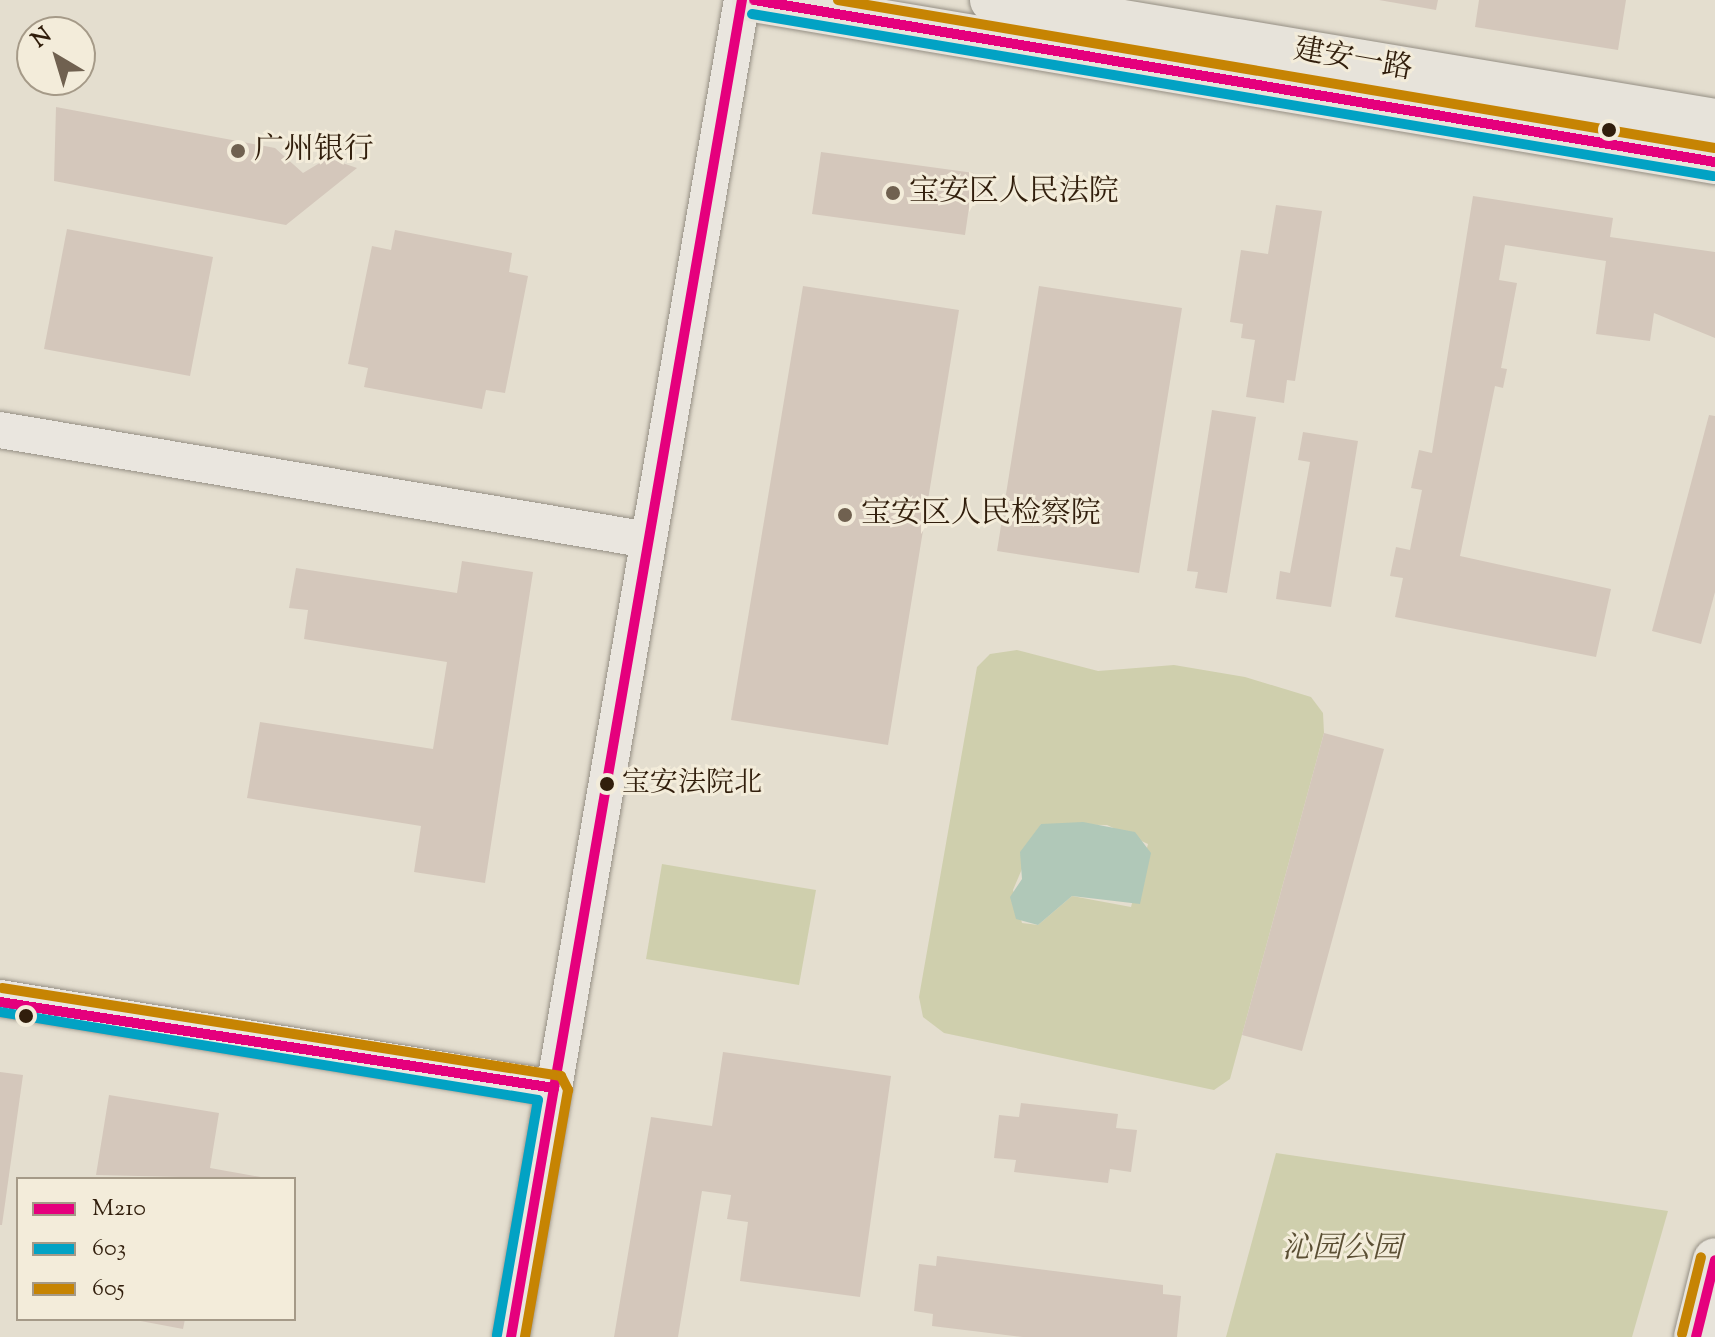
<!DOCTYPE html>
<meta charset="utf-8">
<style>
body{margin:0}
#map{position:relative;width:1715px;height:1337px;overflow:hidden;background:#e4decf;font-family:"Sorts Mill Goudy","Noto Serif SC",serif}
div>[style]{position:absolute}
.green>*{inset:0;background:#cfcfad}
.water>*{inset:0;background:#b0c8b8}
.building>*{inset:0;background:#d4c7bb}
.roads{filter:drop-shadow(0 0 2px #958f84) drop-shadow(0 0 2px #958f84)}
.minor>*{height:36px;margin:-18px;padding:0 18px;transform-origin:18px;border-radius:18px;background:#eae6df}
.major>*{height:44px;margin:-22px;padding:0 22px;transform-origin:22px;border-radius:22px;background:#e7e3da}
.bus-1>*{height:10px;margin:-5px;padding:0 5px;transform-origin:5px;border-radius:5px;background:#e5007d}
.bus-2>*{height:10px;margin:-5px;padding:0 5px;transform-origin:5px;border-radius:5px;background:#02a2c4}
.bus-3>*{height:10px;margin:-5px;padding:0 5px;transform-origin:5px;border-radius:5px;background:#c68403}
.dots>*{width:22px;height:22px;translate:-50% -50%;box-sizing:border-box;border:4px solid #f3ecda;border-radius:50%}
span{translate:-50% -50%;white-space:nowrap;text-align:center;line-height:1.15;-webkit-text-stroke:6px #f3ecda;paint-order:stroke}
.bus-label{font-size:28px;color:#311e0c}
.left{translate:0 -50%;text-align:left}
.street-label{font-size:30px;color:#311e0c}
.poi-label{font-size:30px;color:#311e0c}
.park-label{font-size:30px;color:#5b4f34;font-style:italic}
.legend{position:absolute;left:16px;top:1177px;width:280px;height:144px;box-sizing:border-box;background:#f3ecda;border:2px solid #a59a88;margin:0;padding:10px 14px;list-style:none;font-size:24px;color:#311e0c}
.legend li{display:flex;align-items:center;gap:16px;height:40px}
.legend b{width:40px;border:2px solid #a59a88}
.north{position:absolute;left:16px;top:16px;width:80px;height:80px;box-sizing:border-box;background:#f3ecda;border:2px solid #a59a88;border-radius:50%;rotate:322deg;font-size:22px;font-weight:700;line-height:32px;text-align:center;color:#311e0c}
.north::after{content:'';display:block;margin:auto;width:28px;height:36px;background:#706150;clip-path:polygon(50% 0,100% 100%,50% 72%,0 100%)}
</style>
<div id="map">
<div class="green">
<i style="clip-path:polygon(evenodd,1017px 650px,1098px 671px,1174px 665px,1245px 677px,1311px 697px,1323px 713px,1324px 733px,1230px 1079px,1214px 1090px,944px 1033px,923px 1017px,919px 997px,977px 667px,990px 654px,1017px 650px,1041px 824px,1107px 825px,1148px 844px,1131px 907px,1072px 896px,1038px 925px,1022px 923px,1013px 890px,1041px 824px)"></i>
<i style="clip-path:polygon(662px 864px,816px 890px,799px 985px,646px 959px)"></i>
<i style="clip-path:polygon(1276px 1153px,1668px 1211px,1632px 1337px,1226px 1337px)"></i>
</div>
<div class="water">
<i style="clip-path:polygon(1041px 824px,1083px 822px,1135px 832px,1151px 853px,1140px 904px,1072px 896px,1038px 925px,1016px 919px,1010px 897px,1022px 879px,1020px 852px)"></i>
</div>
<div class="building">
<i style="clip-path:polygon(1379px 0,1438px 0,1436px 10px)"></i>
<i style="clip-path:polygon(1479px 0,1626px 0,1618px 50px,1475px 27px)"></i>
<i style="clip-path:polygon(56px 107px,275px 148px,303px 173px,328px 158px,357px 168px,286px 225px,54px 181px)"></i>
<i style="clip-path:polygon(821px 152px,974px 173px,965px 235px,812px 214px)"></i>
<i style="clip-path:polygon(1473px 196px,1613px 218px,1610px 237px,1715px 252px,1715px 338px,1654px 313px,1650px 341px,1596px 334px,1606px 261px,1505px 245px,1499px 280px,1517px 283px,1501px 368px,1507px 369px,1503px 388px,1495px 386px,1460px 556px,1611px 589px,1596px 657px,1395px 617px,1403px 578px,1390px 576px,1396px 547px,1410px 550px,1422px 490px,1411px 488px,1419px 450px,1432px 453px)"></i>
<i style="clip-path:polygon(1276px 205px,1322px 211px,1295px 381px,1287px 380px,1284px 403px,1246px 397px,1255px 340px,1241px 338px,1243px 324px,1230px 322px,1241px 250px,1268px 254px)"></i>
<i style="clip-path:polygon(67px 229px,213px 257px,190px 376px,44px 349px)"></i>
<i style="clip-path:polygon(395px 230px,512px 253px,509px 272px,528px 276px,505px 393px,486px 390px,482px 409px,364px 387px,368px 368px,348px 364px,372px 246px,391px 250px)"></i>
<i style="clip-path:polygon(803px 286px,959px 310px,888px 745px,731px 720px)"></i>
<i style="clip-path:polygon(1039px 286px,1182px 308px,1139px 573px,997px 551px)"></i>
<i style="clip-path:polygon(1212px 410px,1256px 417px,1227px 593px,1195px 588px,1198px 572px,1187px 571px)"></i>
<i style="clip-path:polygon(1709px 415px,1715px 416px,1715px 592px,1701px 644px,1652px 631px)"></i>
<i style="clip-path:polygon(1303px 432px,1358px 441px,1331px 607px,1276px 599px,1280px 571px,1290px 573px,1310px 462px,1298px 460px)"></i>
<i style="clip-path:polygon(462px 561px,533px 572px,485px 883px,414px 872px,421px 826px,247px 798px,260px 722px,433px 749px,447px 662px,304px 639px,308px 610px,289px 608px,296px 568px,457px 593px)"></i>
<i style="clip-path:polygon(1324px 733px,1384px 749px,1302px 1051px,1242px 1035px)"></i>
<i style="clip-path:polygon(723px 1052px,891px 1076px,860px 1297px,740px 1281px,748px 1222px,727px 1219px,731px 1195px,702px 1191px,678px 1337px,614px 1337px,651px 1117px,712px 1126px)"></i>
<i style="clip-path:polygon(0 1072px,23px 1075px,2px 1225px,0 1225px)"></i>
<i style="clip-path:polygon(109px 1095px,219px 1113px,210px 1168px,272px 1179px,96px 1175px)"></i>
<i style="clip-path:polygon(1021px 1103px,1118px 1114px,1116px 1128px,1137px 1130px,1131px 1172px,1110px 1169px,1108px 1183px,1014px 1172px,1016px 1160px,994px 1158px,999px 1115px,1019px 1117px)"></i>
<i style="clip-path:polygon(937px 1256px,1163px 1285px,1163px 1294px,1181px 1296px,1177px 1337px,1023px 1337px,932px 1326px,933px 1314px,914px 1311px,919px 1264px,936px 1266px)"></i>
<i style="clip-path:polygon(130px 1319px,185px 1319px,183px 1329px)"></i>
</div>
<div class="roads">
<div class="minor">
<i style="left:0;top:430px;width:657px;rotate:9.63deg"></i>
<i style="left:0;top:998px;width:561px;rotate:9.23deg"></i>
<i style="left:511px;top:1337px;width:1357px;rotate:-80.2deg"></i>
</div>
<div class="major">
<i style="left:754px;top:0;width:975px;rotate:9.57deg"></i>
<i style="left:992px;top:0;width:733px;rotate:9.5deg"></i>
<i style="left:1696px;top:1337px;width:79px;rotate:-76.1deg"></i>
</div>
</div>
<div class="bus-1">
<i style="left:754px;top:0;width:975px;rotate:9.57deg"></i>
<i style="left:0;top:1002px;width:561px;rotate:8.82deg"></i>
<i style="left:511px;top:1337px;width:1357px;rotate:-80.2deg"></i>
<i style="left:1696px;top:1337px;width:79px;rotate:-76.1deg"></i>
</div>
<div class="bus-2">
<i style="left:752px;top:14px;width:975px;rotate:9.57deg"></i>
<i style="left:0;top:1012px;width:545px;rotate:9.29deg"></i>
<i style="left:538px;top:1100px;width:239px;rotate:99.9deg"></i>
</div>
<div class="bus-3">
<i style="left:838px;top:0;width:889px;rotate:9.58deg"></i>
<i style="left:2px;top:988px;width:566px;rotate:8.95deg"></i>
<i style="left:561px;top:1076px;width:16px;rotate:63deg"></i>
<i style="left:568px;top:1090px;width:251px;rotate:99.9deg"></i>
<i style="left:1682px;top:1334px;width:79px;rotate:-76.1deg"></i>
</div>
<div class="dots">
<i style="left:1609px;top:130px;background:#311e0c"></i>
<i style="left:238px;top:151px;background:#706150"></i>
<i style="left:893px;top:193px;background:#706150"></i>
<i style="left:845px;top:515px;background:#706150"></i>
<i style="left:607px;top:784px;background:#311e0c"></i>
<i style="left:26px;top:1016px;background:#311e0c"></i>
</div>
<div class="bus-label">
<span class="left" style="left:622px;top:784px">宝安法院北</span>
</div>
<div class="street-label">
<span style="left:1353px;top:61px;rotate:10deg">建安一路</span>
</div>
<div class="poi-label">
<span class="left" style="left:254px;top:151px">广州银行</span>
<span class="left" style="left:909px;top:193px">宝安区人民法院</span>
<span class="left" style="left:861px;top:515px">宝安区人民检察院</span>
</div>
<div class="park-label">
<span style="left:1342px;top:1250px">沁园公园</span>
</div>
<ul class="legend">
<li><b style="height:10px;background:#e5007d"></b>M210</li>
<li><b style="height:10px;background:#02a2c4"></b>603</li>
<li><b style="height:10px;background:#c68403"></b>605</li>
</ul>
<div class="north">N</div>
</div>
